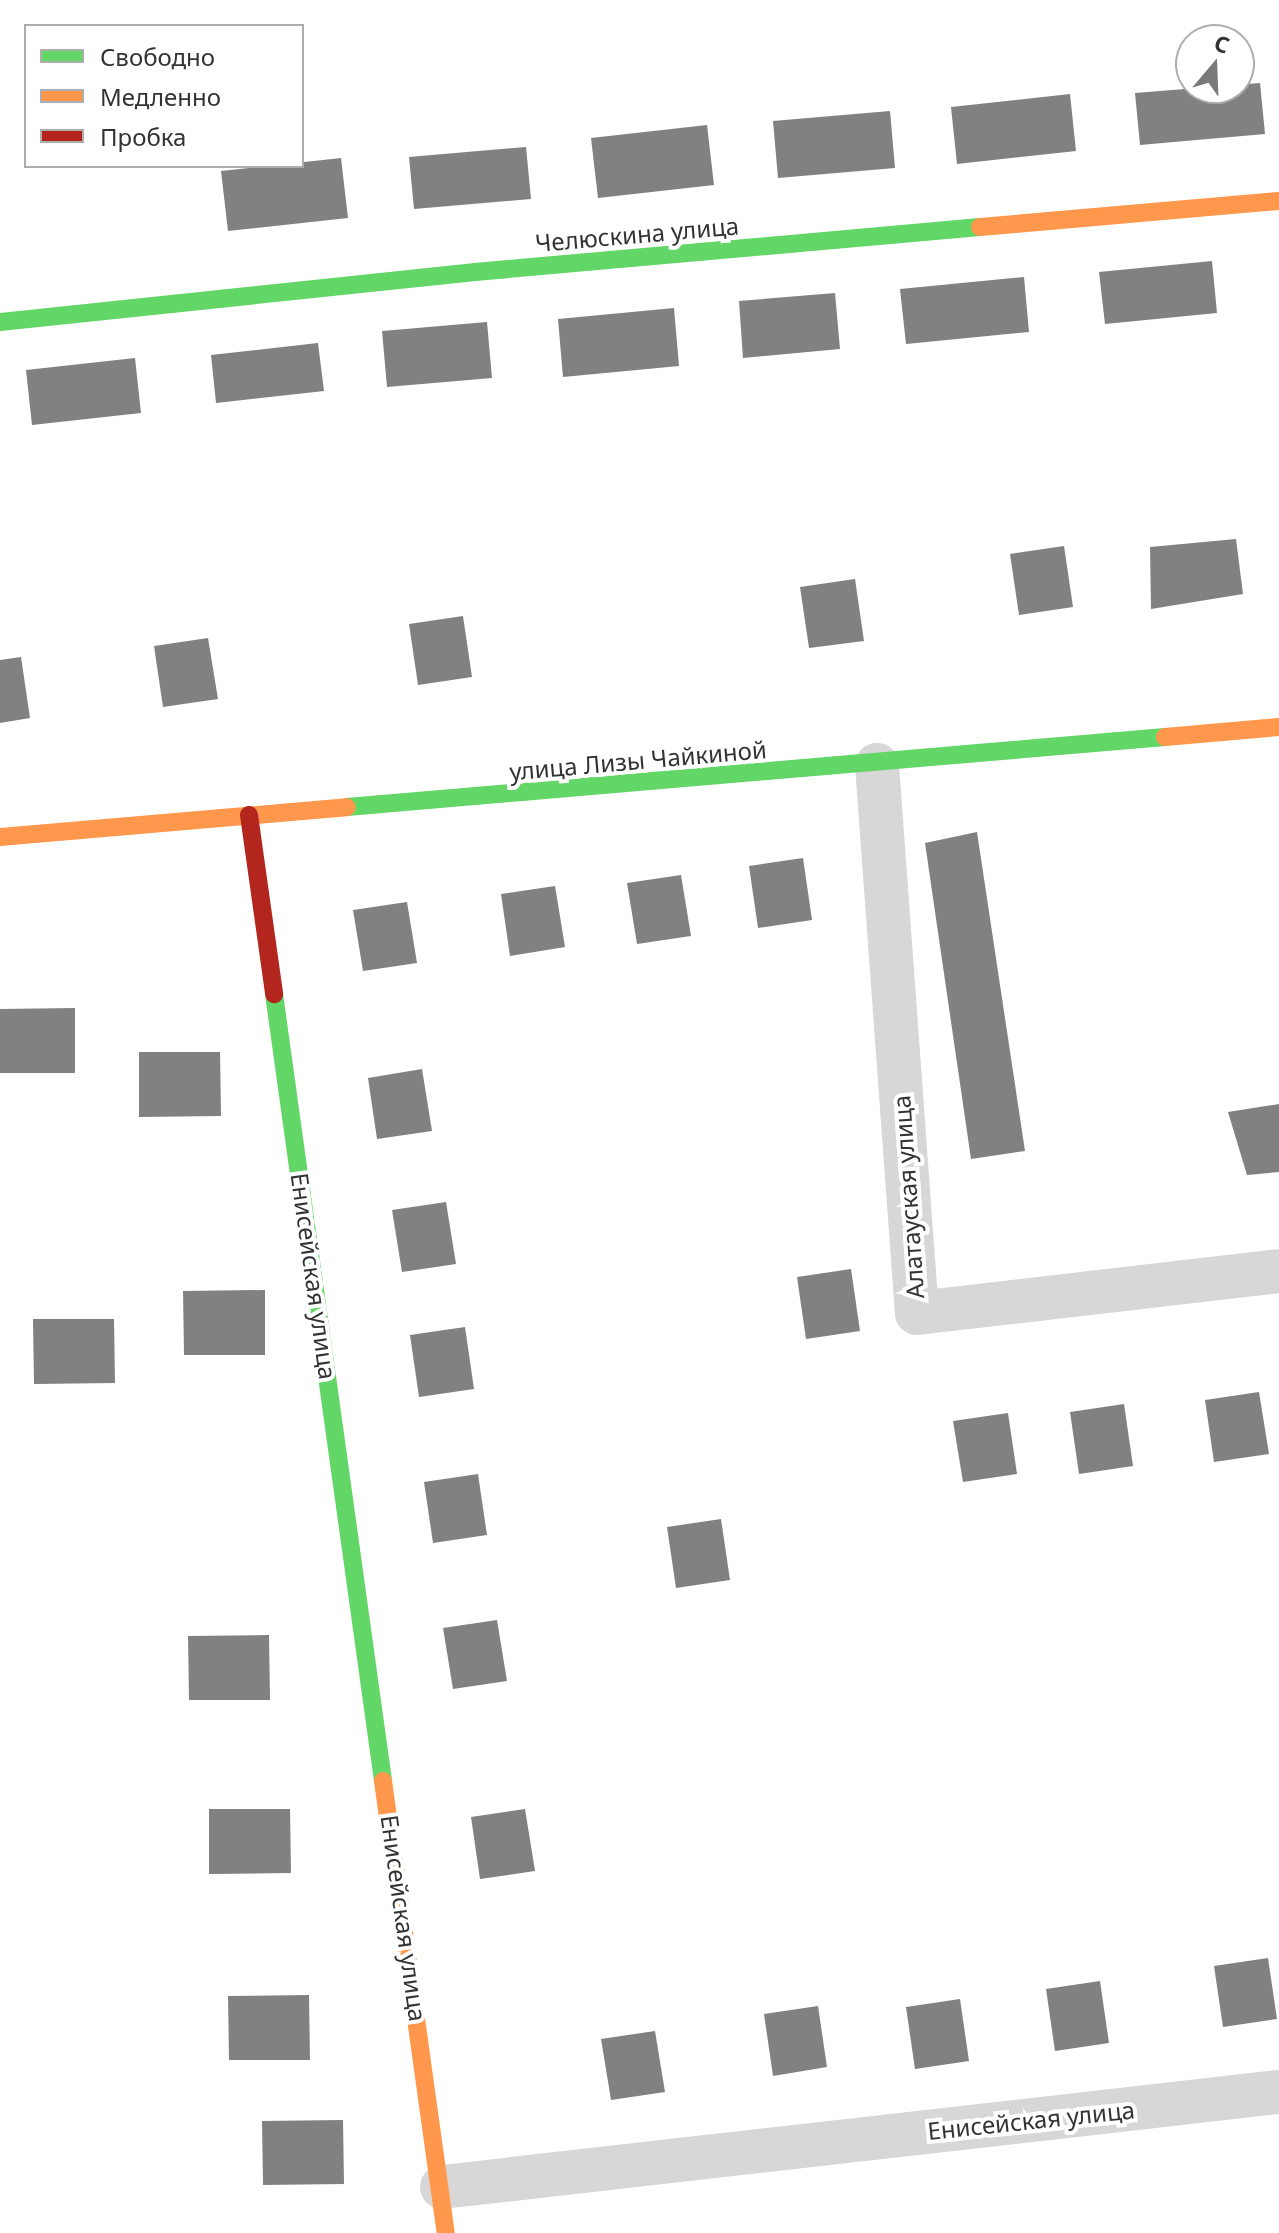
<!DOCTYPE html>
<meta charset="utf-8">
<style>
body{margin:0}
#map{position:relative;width:1279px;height:2233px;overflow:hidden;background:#fff;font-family:"Noto Sans",sans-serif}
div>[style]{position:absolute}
.building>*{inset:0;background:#818181}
.street>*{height:44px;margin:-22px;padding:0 22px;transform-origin:22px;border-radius:22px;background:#d7d7d7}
.fast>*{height:18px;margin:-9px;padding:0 9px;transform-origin:9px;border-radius:9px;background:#63d668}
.slow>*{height:18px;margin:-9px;padding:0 9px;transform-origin:9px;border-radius:9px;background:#ff974d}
.jam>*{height:18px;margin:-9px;padding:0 9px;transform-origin:9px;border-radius:9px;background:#b3261e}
span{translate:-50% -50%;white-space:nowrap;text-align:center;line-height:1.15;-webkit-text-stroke:8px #fff;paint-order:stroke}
.street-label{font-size:24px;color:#333}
.legend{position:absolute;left:24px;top:24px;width:280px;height:144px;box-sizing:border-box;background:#fff;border:2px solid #adadad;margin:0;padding:10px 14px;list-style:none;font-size:24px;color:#333}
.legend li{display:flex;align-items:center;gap:16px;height:40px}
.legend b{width:40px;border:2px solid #adadad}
.north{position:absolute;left:1175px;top:24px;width:80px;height:80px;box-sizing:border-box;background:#fff;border:2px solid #adadad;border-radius:50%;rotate:19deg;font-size:22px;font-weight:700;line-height:32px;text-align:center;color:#333}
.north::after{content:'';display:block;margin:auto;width:28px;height:36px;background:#7a7a7a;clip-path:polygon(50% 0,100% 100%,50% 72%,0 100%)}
</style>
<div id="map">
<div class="building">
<i style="clip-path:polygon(1260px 83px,1265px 134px,1140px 145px,1135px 93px)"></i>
<i style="clip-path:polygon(1070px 94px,1076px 151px,957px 164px,951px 107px)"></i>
<i style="clip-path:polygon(890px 111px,895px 168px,778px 178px,773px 121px)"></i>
<i style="clip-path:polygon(707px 125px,714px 185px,598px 198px,591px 138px)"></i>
<i style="clip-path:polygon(526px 147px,531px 199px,414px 209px,409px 157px)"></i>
<i style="clip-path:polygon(341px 158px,348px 218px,228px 231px,221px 171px)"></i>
<i style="clip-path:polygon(1212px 261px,1217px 313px,1105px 324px,1099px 272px)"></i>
<i style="clip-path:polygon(1024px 277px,1029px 332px,906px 344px,900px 289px)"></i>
<i style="clip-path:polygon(835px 293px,840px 349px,743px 358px,739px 301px)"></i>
<i style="clip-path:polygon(674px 308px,679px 366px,563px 377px,558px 319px)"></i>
<i style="clip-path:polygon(487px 322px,492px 378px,387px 387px,382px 331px)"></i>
<i style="clip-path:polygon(318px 343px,324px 391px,216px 403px,211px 355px)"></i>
<i style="clip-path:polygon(135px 358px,141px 413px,32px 425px,26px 370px)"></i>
<i style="clip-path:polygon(1236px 539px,1243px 594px,1151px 609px,1150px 547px)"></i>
<i style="clip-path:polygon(1064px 546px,1073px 607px,1019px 615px,1010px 554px)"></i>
<i style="clip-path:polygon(855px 579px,864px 641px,809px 648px,800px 587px)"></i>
<i style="clip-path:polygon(463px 616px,472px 677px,418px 685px,409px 624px)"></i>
<i style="clip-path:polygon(208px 638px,218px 699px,163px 707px,154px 646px)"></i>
<i style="clip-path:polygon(21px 657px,30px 718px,0 723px,0 660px)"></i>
<i style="clip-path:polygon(977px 832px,1025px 1151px,971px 1159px,925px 843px)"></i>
<i style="clip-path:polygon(803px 858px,812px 920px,758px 928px,749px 866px)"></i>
<i style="clip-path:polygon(681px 875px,691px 936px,637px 944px,627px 883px)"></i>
<i style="clip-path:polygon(555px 886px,565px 947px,510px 956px,501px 894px)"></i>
<i style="clip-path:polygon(407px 902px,417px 963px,363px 971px,353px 910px)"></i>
<i style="clip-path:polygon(75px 1008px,75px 1073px,0 1073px,0 1009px)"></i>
<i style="clip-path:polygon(139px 1052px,220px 1052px,221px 1116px,139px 1117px)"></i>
<i style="clip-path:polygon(422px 1069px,432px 1131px,377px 1139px,368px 1078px)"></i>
<i style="clip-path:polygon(1279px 1104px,1279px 1172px,1247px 1175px,1228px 1112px)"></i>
<i style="clip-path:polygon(446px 1202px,456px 1264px,402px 1272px,392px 1210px)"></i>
<i style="clip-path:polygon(851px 1269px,860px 1331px,806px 1339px,797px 1277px)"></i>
<i style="clip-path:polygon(265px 1290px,265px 1355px,184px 1355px,183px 1291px)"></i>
<i style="clip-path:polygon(33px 1319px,114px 1319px,115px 1383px,34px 1384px)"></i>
<i style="clip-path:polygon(465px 1327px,474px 1389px,419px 1397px,410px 1335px)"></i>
<i style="clip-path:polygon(1259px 1392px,1269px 1454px,1214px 1462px,1205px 1400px)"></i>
<i style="clip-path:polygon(1124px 1404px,1133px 1466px,1079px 1474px,1070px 1412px)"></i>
<i style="clip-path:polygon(1008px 1413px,1017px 1474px,963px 1482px,953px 1421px)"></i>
<i style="clip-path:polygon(478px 1474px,487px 1535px,433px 1543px,424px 1482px)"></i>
<i style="clip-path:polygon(721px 1519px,730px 1580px,676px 1588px,667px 1527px)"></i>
<i style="clip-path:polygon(497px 1620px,507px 1681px,453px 1689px,443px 1628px)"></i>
<i style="clip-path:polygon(269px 1635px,270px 1700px,189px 1700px,188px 1636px)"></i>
<i style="clip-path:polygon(209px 1809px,290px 1809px,291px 1873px,209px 1874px)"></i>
<i style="clip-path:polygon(525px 1809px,535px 1871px,480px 1879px,471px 1817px)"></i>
<i style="clip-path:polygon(1268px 1958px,1277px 2019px,1223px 2027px,1214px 1966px)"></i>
<i style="clip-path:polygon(1100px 1981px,1109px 2043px,1055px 2051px,1046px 1989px)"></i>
<i style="clip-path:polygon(309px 1995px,310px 2060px,229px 2060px,228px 1996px)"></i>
<i style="clip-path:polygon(960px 1999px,969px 2061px,915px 2069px,906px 2007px)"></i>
<i style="clip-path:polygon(818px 2006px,827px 2067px,773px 2076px,764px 2014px)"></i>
<i style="clip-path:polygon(655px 2031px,665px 2092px,611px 2100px,601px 2039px)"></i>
<i style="clip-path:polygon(343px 2120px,344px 2184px,263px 2185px,262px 2121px)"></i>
</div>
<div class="street">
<i style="left:877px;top:765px;width:549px;rotate:85.83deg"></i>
<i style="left:917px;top:1313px;width:364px;rotate:-6.6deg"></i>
<i style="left:442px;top:2187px;width:842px;rotate:-6.48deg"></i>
</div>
<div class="fast">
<i style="left:0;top:322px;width:478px;rotate:-6deg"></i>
<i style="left:475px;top:272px;width:507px;rotate:-5.09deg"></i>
<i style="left:347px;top:807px;width:821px;rotate:-4.89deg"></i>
<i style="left:274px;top:994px;width:795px;rotate:82.11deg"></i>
</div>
<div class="slow">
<i style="left:980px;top:227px;width:300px;rotate:-5deg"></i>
<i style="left:1165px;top:737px;width:114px;rotate:-5deg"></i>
<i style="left:0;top:837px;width:348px;rotate:-4.9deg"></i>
<i style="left:383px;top:1781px;width:456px;rotate:82.1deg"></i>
</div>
<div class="jam">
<i style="left:249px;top:815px;width:181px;rotate:82deg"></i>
</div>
<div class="street-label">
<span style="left:637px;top:234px;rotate:-5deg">Челюскина улица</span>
<span style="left:638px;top:760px;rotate:-5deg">улица Лизы Чайкиной</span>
<span style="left:908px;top:1197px;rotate:-94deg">Алатауская улица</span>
<span style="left:314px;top:1276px;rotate:82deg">Енисейская улица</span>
<span style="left:404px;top:1918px;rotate:82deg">Енисейская улица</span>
<span style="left:1031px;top:2120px;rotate:-6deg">Енисейская улица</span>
</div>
<ul class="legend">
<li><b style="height:10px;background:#63d668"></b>Свободно</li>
<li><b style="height:10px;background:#ff974d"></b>Медленно</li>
<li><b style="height:10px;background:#b3261e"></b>Пробка</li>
</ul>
<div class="north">С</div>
</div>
